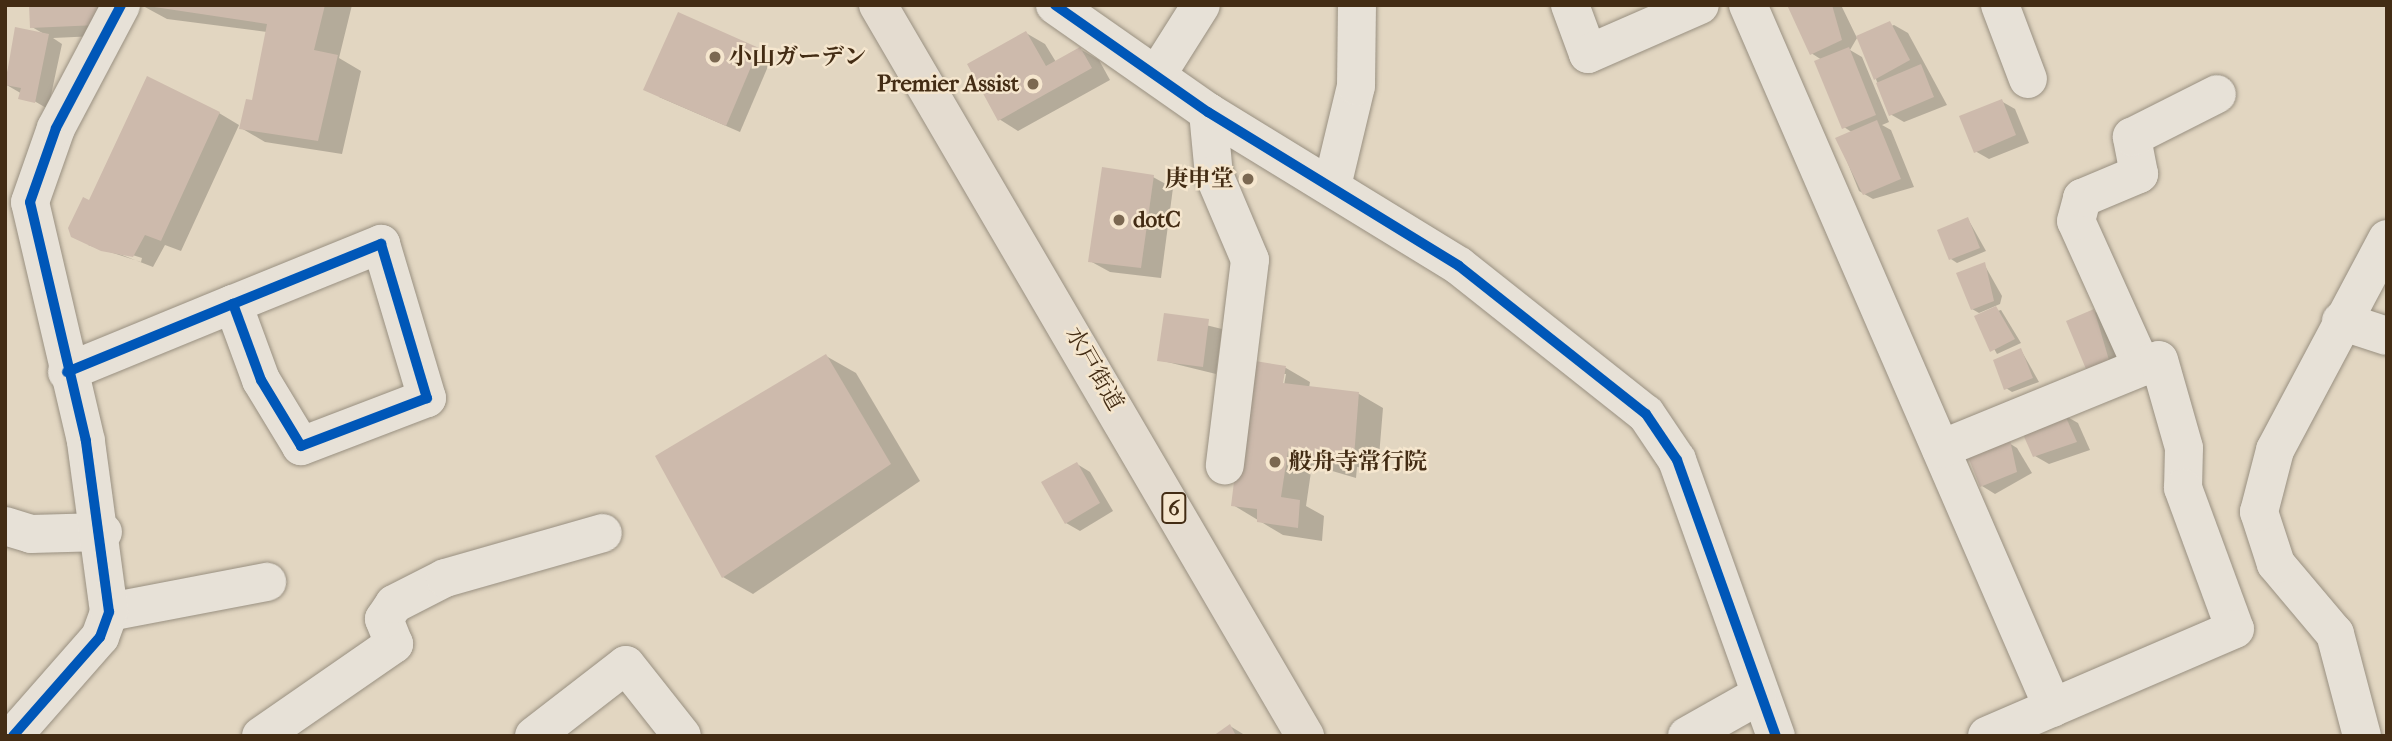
<!DOCTYPE html>
<meta charset="utf-8">
<style>
body{margin:0}
#map{position:relative;width:2392px;height:741px;overflow:hidden;background:#e2d6c1;font-family:"IM FELL French Canon","Noto Serif JP",serif}
div>[style]{position:absolute}
.shadow>*{inset:0;background:#0003}
.building>*{inset:0;background:#cdbaac}
.roads{filter:drop-shadow(0 0 2px #999081) drop-shadow(0 0 2px #999081)}
.minor>*{height:38px;margin:-19px;padding:0 19px;transform-origin:19px;border-radius:19px;background:#e7e1d7}
.highway>*{height:38px;margin:-19px;padding:0 19px;transform-origin:19px;border-radius:19px;background:#e4dcd0}
.cycleway>*{height:10px;margin:-5px;padding:0 5px;transform-origin:5px;border-radius:5px;background:#0057b8}
.dots>*{width:19px;height:19px;translate:-50% -50%;box-sizing:border-box;border:4px solid #f5e6ce;border-radius:50%}
span{translate:-50% -50%;white-space:nowrap;text-align:center;line-height:1.15;-webkit-text-stroke:5px #f5e6ce;paint-order:stroke}
.shield-label span{padding:2px 5px;background:#f5e6ce;border:2px solid;border-radius:5px;-webkit-text-stroke-width:0}
.shield-label{font-size:21px;color:#432c14;font-weight:700}
.poi-label{font-size:23px;color:#432c14;font-weight:700}
.left{translate:0 -50%;text-align:left}
.right{translate:-100% -50%;text-align:right}
.street-label{font-size:23px;color:#432c14}
.frame{position:absolute;inset:0;border:7px solid #432c14;pointer-events:none}
</style>
<div id="map">
<div class="shadow">
<i style="clip-path:polygon(31px 5px,121px 5px,118px 35px,53px 38px,62px 44px,48px 109px,5px 84px,17px 29px,44px 34px,32px 27px)"></i>
<i style="clip-path:polygon(352px 5px,339px 58px,361px 71px,342px 154px,265px 142px,241px 128px,254px 102px,267px 32px,167px 19px,143px 6px)"></i>
<i style="clip-path:polygon(1789px 5px,1841px 5px,1857px 38px,1850px 50px,1862px 57px,1889px 122px,1882px 125px,1891px 130px,1914px 187px,1873px 199px,1859px 191px,1838px 139px,1853px 133px,1844px 127px,1822px 60px,1811px 53px)"></i>
<i style="clip-path:polygon(1894px 25px,1908px 33px,1947px 105px,1904px 122px,1890px 114px,1859px 37px)"></i>
<i style="clip-path:polygon(1026px 33px,1045px 44px,1056px 62px,1080px 49px,1099px 60px,1110px 80px,1018px 131px,999px 119px)"></i>
<i style="clip-path:polygon(758px 49px,772px 57px,740px 132px,659px 97px)"></i>
<i style="clip-path:polygon(2001px 101px,2015px 109px,2029px 143px,1989px 159px,1975px 151px)"></i>
<i style="clip-path:polygon(evenodd,219px 113px,239px 125px,181px 251px,165px 245px,153px 267px,73px 236px,90px 202px,219px 113px,88px 241px,142px 258px,141px 262px,88px 245px,88px 241px)"></i>
<i style="clip-path:polygon(1153px 177px,1173px 188px,1161px 278px,1110px 272px,1090px 261px)"></i>
<i style="clip-path:polygon(1968px 219px,1986px 251px,1957px 263px,1951px 259px)"></i>
<i style="clip-path:polygon(1984px 264px,2002px 296px,2000px 304px,1979px 313px,1972px 309px)"></i>
<i style="clip-path:polygon(2001px 310px,2021px 343px,1997px 354px,1976px 317px)"></i>
<i style="clip-path:polygon(2094px 311px,2107px 319px,2121px 368px,2101px 376px)"></i>
<i style="clip-path:polygon(1165px 315px,1222px 329px,1216px 374px,1159px 360px)"></i>
<i style="clip-path:polygon(2021px 350px,2039px 382px,2012px 392px,2006px 388px)"></i>
<i style="clip-path:polygon(826px 356px,856px 373px,920px 481px,753px 594px,723px 577px)"></i>
<i style="clip-path:polygon(evenodd,1251px 362px,1286px 368px,1310px 382px,1309px 388px,1359px 394px,1383px 408px,1378px 469px,1357px 467px,1356px 478px,1312px 465px,1306px 506px,1324px 516px,1322px 541px,1283px 535px,1233px 505px,1251px 362px,1283px 374px,1286px 374px,1283px 391px,1280px 391px,1283px 374px)"></i>
<i style="clip-path:polygon(2064px 415px,2078px 423px,2090px 450px,2049px 464px,2035px 456px)"></i>
<i style="clip-path:polygon(2004px 440px,2017px 448px,2032px 473px,1995px 494px,1982px 486px)"></i>
<i style="clip-path:polygon(1077px 464px,1090px 472px,1113px 511px,1080px 531px,1066px 523px)"></i>
<i style="clip-path:polygon(1230px 726px,1243px 734px,1244px 736px,1216px 736px)"></i>
</div>
<div class="building">
<i style="clip-path:polygon(29px 5px,97px 5px,98px 25px,30px 28px)"></i>
<i style="clip-path:polygon(141px 5px,325px 5px,314px 50px,338px 55px,318px 141px,239px 129px,246px 99px,252px 100px,267px 24px)"></i>
<i style="clip-path:polygon(1787px 5px,1832px 5px,1842px 40px,1810px 55px)"></i>
<i style="clip-path:polygon(678px 12px,759px 48px,726px 126px,643px 90px)"></i>
<i style="clip-path:polygon(1890px 21px,1910px 60px,1874px 80px,1856px 36px)"></i>
<i style="clip-path:polygon(15px 27px,49px 34px,35px 103px,18px 99px,21px 88px,5px 85px)"></i>
<i style="clip-path:polygon(1026px 31px,1046px 66px,1080px 47px,1092px 68px,998px 121px,967px 64px)"></i>
<i style="clip-path:polygon(1849px 47px,1876px 115px,1842px 129px,1814px 61px)"></i>
<i style="clip-path:polygon(1921px 64px,1934px 97px,1889px 116px,1876px 83px)"></i>
<i style="clip-path:polygon(147px 76px,220px 112px,161px 241px,145px 235px,133px 257px,101px 251px,71px 237px,68px 228px,83px 197px,89px 200px)"></i>
<i style="clip-path:polygon(2002px 99px,2016px 135px,1974px 153px,1959px 116px)"></i>
<i style="clip-path:polygon(1877px 120px,1901px 179px,1863px 195px,1835px 138px)"></i>
<i style="clip-path:polygon(1102px 167px,1154px 175px,1141px 268px,1088px 262px)"></i>
<i style="clip-path:polygon(1968px 217px,1980px 248px,1949px 260px,1937px 230px)"></i>
<i style="clip-path:polygon(1985px 262px,1994px 301px,1971px 310px,1956px 273px)"></i>
<i style="clip-path:polygon(1996px 306px,2015px 339px,1990px 352px,1974px 316px)"></i>
<i style="clip-path:polygon(2094px 309px,2109px 360px,2086px 369px,2066px 321px)"></i>
<i style="clip-path:polygon(1164px 313px,1209px 319px,1203px 367px,1157px 361px)"></i>
<i style="clip-path:polygon(2021px 348px,2033px 378px,2004px 390px,1993px 360px)"></i>
<i style="clip-path:polygon(826px 354px,891px 464px,722px 578px,655px 456px)"></i>
<i style="clip-path:polygon(1249px 360px,1286px 366px,1283px 383px,1359px 392px,1354px 457px,1333px 454px,1332px 465px,1302px 461px,1302px 453px,1288px 451px,1281px 497px,1300px 500px,1298px 528px,1257px 522px,1257px 509px,1231px 506px)"></i>
<i style="clip-path:polygon(2064px 413px,2077px 442px,2033px 457px,2022px 432px)"></i>
<i style="clip-path:polygon(2010px 440px,2017px 472px,1980px 487px,1967px 454px)"></i>
<i style="clip-path:polygon(1077px 462px,1100px 503px,1065px 524px,1041px 482px)"></i>
<i style="clip-path:polygon(1230px 724px,1236px 736px,1213px 736px)"></i>
</div>
<div class="roads">
<div class="minor">
<i style="left:1055px;top:5px;width:187px;rotate:35deg"></i>
<i style="left:1208px;top:112px;width:294px;rotate:31.5deg"></i>
<i style="left:1459px;top:266px;width:238px;rotate:38.4deg"></i>
<i style="left:1646px;top:414px;width:55px;rotate:56deg"></i>
<i style="left:1677px;top:460px;width:293px;rotate:70.3deg"></i>
<i style="left:1570px;top:5px;width:52px;rotate:69.8deg"></i>
<i style="left:1588px;top:54px;width:122px;rotate:-23.6deg"></i>
<i style="left:1748px;top:5px;width:766px;rotate:66.55deg"></i>
<i style="left:2000px;top:5px;width:79px;rotate:69.3deg"></i>
<i style="left:1158px;top:73px;width:80px;rotate:-57.7deg"></i>
<i style="left:1208px;top:112px;width:63px;rotate:84.6deg"></i>
<i style="left:1214px;top:175px;width:92px;rotate:67deg"></i>
<i style="left:1250px;top:260px;width:207px;rotate:97deg"></i>
<i style="left:1332px;top:186px;width:103px;rotate:-76.5deg"></i>
<i style="left:1356px;top:86px;width:81px;rotate:-89.3deg"></i>
<i style="left:2341px;top:321px;width:48px;rotate:18.1deg"></i>
<i style="left:2142px;top:367px;width:160px;rotate:-114.3deg"></i>
<i style="left:2076px;top:221px;width:24px;rotate:-75deg"></i>
<i style="left:2082px;top:198px;width:62px;rotate:-22.8deg"></i>
<i style="left:2139px;top:174px;width:38px;rotate:-101deg"></i>
<i style="left:2132px;top:137px;width:95px;rotate:-26.8deg"></i>
<i style="left:67px;top:372px;width:179px;rotate:-22.3deg"></i>
<i style="left:233px;top:304px;width:160px;rotate:-22.1deg"></i>
<i style="left:381px;top:244px;width:161px;rotate:73.4deg"></i>
<i style="left:427px;top:398px;width:135px;rotate:159.1deg"></i>
<i style="left:301px;top:446px;width:77px;rotate:-121.2deg"></i>
<i style="left:261px;top:380px;width:81px;rotate:-110.2deg"></i>
<i style="left:1941px;top:449px;width:235px;rotate:-22.2deg"></i>
<i style="left:2159px;top:360px;width:91px;rotate:74.1deg"></i>
<i style="left:2184px;top:448px;width:40px;rotate:91.4deg"></i>
<i style="left:2183px;top:488px;width:150px;rotate:69.8deg"></i>
<i style="left:2235px;top:629px;width:270px;rotate:156.7deg"></i>
<i style="left:5px;top:526px;width:27px;rotate:17deg"></i>
<i style="left:31px;top:534px;width:72px;rotate:-1.6deg"></i>
<i style="left:109px;top:612px;width:161px;rotate:-10.8deg"></i>
<i style="left:13px;top:736px;width:132px;rotate:-48.7deg"></i>
<i style="left:100px;top:637px;width:27px;rotate:-70deg"></i>
<i style="left:109px;top:612px;width:173px;rotate:-97.7deg"></i>
<i style="left:86px;top:441px;width:245px;rotate:-103.2deg"></i>
<i style="left:30px;top:202px;width:78px;rotate:-70.6deg"></i>
<i style="left:56px;top:128px;width:139px;rotate:-62.1deg"></i>
<i style="left:261px;top:736px;width:162px;rotate:-34.7deg"></i>
<i style="left:394px;top:644px;width:27px;rotate:-112deg"></i>
<i style="left:384px;top:619px;width:18px;rotate:-56deg"></i>
<i style="left:394px;top:604px;width:57px;rotate:-27deg"></i>
<i style="left:445px;top:578px;width:164px;rotate:-15.9deg"></i>
<i style="left:534px;top:736px;width:116px;rotate:-37.7deg"></i>
<i style="left:626px;top:665px;width:90px;rotate:51.7deg"></i>
<i style="left:1687px;top:736px;width:81px;rotate:-29.4deg"></i>
<i style="left:2362px;top:736px;width:106px;rotate:-104.8deg"></i>
<i style="left:2335px;top:634px;width:92px;rotate:-130.1deg"></i>
<i style="left:2276px;top:564px;width:55px;rotate:-108.1deg"></i>
<i style="left:2259px;top:512px;width:64px;rotate:-75.5deg"></i>
<i style="left:2275px;top:450px;width:239px;rotate:-62deg"></i>
</div>
<div class="highway">
<i style="left:878px;top:5px;width:847px;rotate:59.71deg"></i>
</div>
</div>
<div class="cycleway">
<i style="left:1055px;top:5px;width:187px;rotate:35deg"></i>
<i style="left:1208px;top:112px;width:294px;rotate:31.5deg"></i>
<i style="left:1459px;top:266px;width:238px;rotate:38.4deg"></i>
<i style="left:1646px;top:414px;width:55px;rotate:56deg"></i>
<i style="left:1677px;top:460px;width:293px;rotate:70.3deg"></i>
<i style="left:67px;top:372px;width:179px;rotate:-22.3deg"></i>
<i style="left:233px;top:304px;width:160px;rotate:-22.1deg"></i>
<i style="left:381px;top:244px;width:161px;rotate:73.4deg"></i>
<i style="left:427px;top:398px;width:135px;rotate:159.1deg"></i>
<i style="left:301px;top:446px;width:77px;rotate:-121.2deg"></i>
<i style="left:261px;top:380px;width:81px;rotate:-110.2deg"></i>
<i style="left:13px;top:736px;width:132px;rotate:-48.7deg"></i>
<i style="left:100px;top:637px;width:27px;rotate:-70deg"></i>
<i style="left:109px;top:612px;width:173px;rotate:-97.7deg"></i>
<i style="left:86px;top:441px;width:245px;rotate:-103.2deg"></i>
<i style="left:30px;top:202px;width:78px;rotate:-70.6deg"></i>
<i style="left:56px;top:128px;width:139px;rotate:-62.1deg"></i>
</div>
<div class="dots">
<i style="left:715px;top:57px;background:#7b6851"></i>
<i style="left:1033px;top:84px;background:#7b6851"></i>
<i style="left:1248px;top:179px;background:#7b6851"></i>
<i style="left:1119px;top:220px;background:#7b6851"></i>
<i style="left:1275px;top:462px;background:#7b6851"></i>
</div>
<div class="shield-label">
<span style="left:1174px;top:508px">6</span>
</div>
<div class="poi-label">
<span class="left" style="left:729px;top:57px">小山ガーデン</span>
<span class="right" style="left:1019px;top:84px">Premier Assist</span>
<span class="right" style="left:1234px;top:179px">庚申堂</span>
<span class="left" style="left:1133px;top:220px">dotC</span>
<span class="left" style="left:1289px;top:462px">般舟寺常行院</span>
</div>
<div class="street-label">
<span style="left:1094px;top:369px;rotate:60deg">水戸街道</span>
</div>
<div class="frame"></div>
</div>
